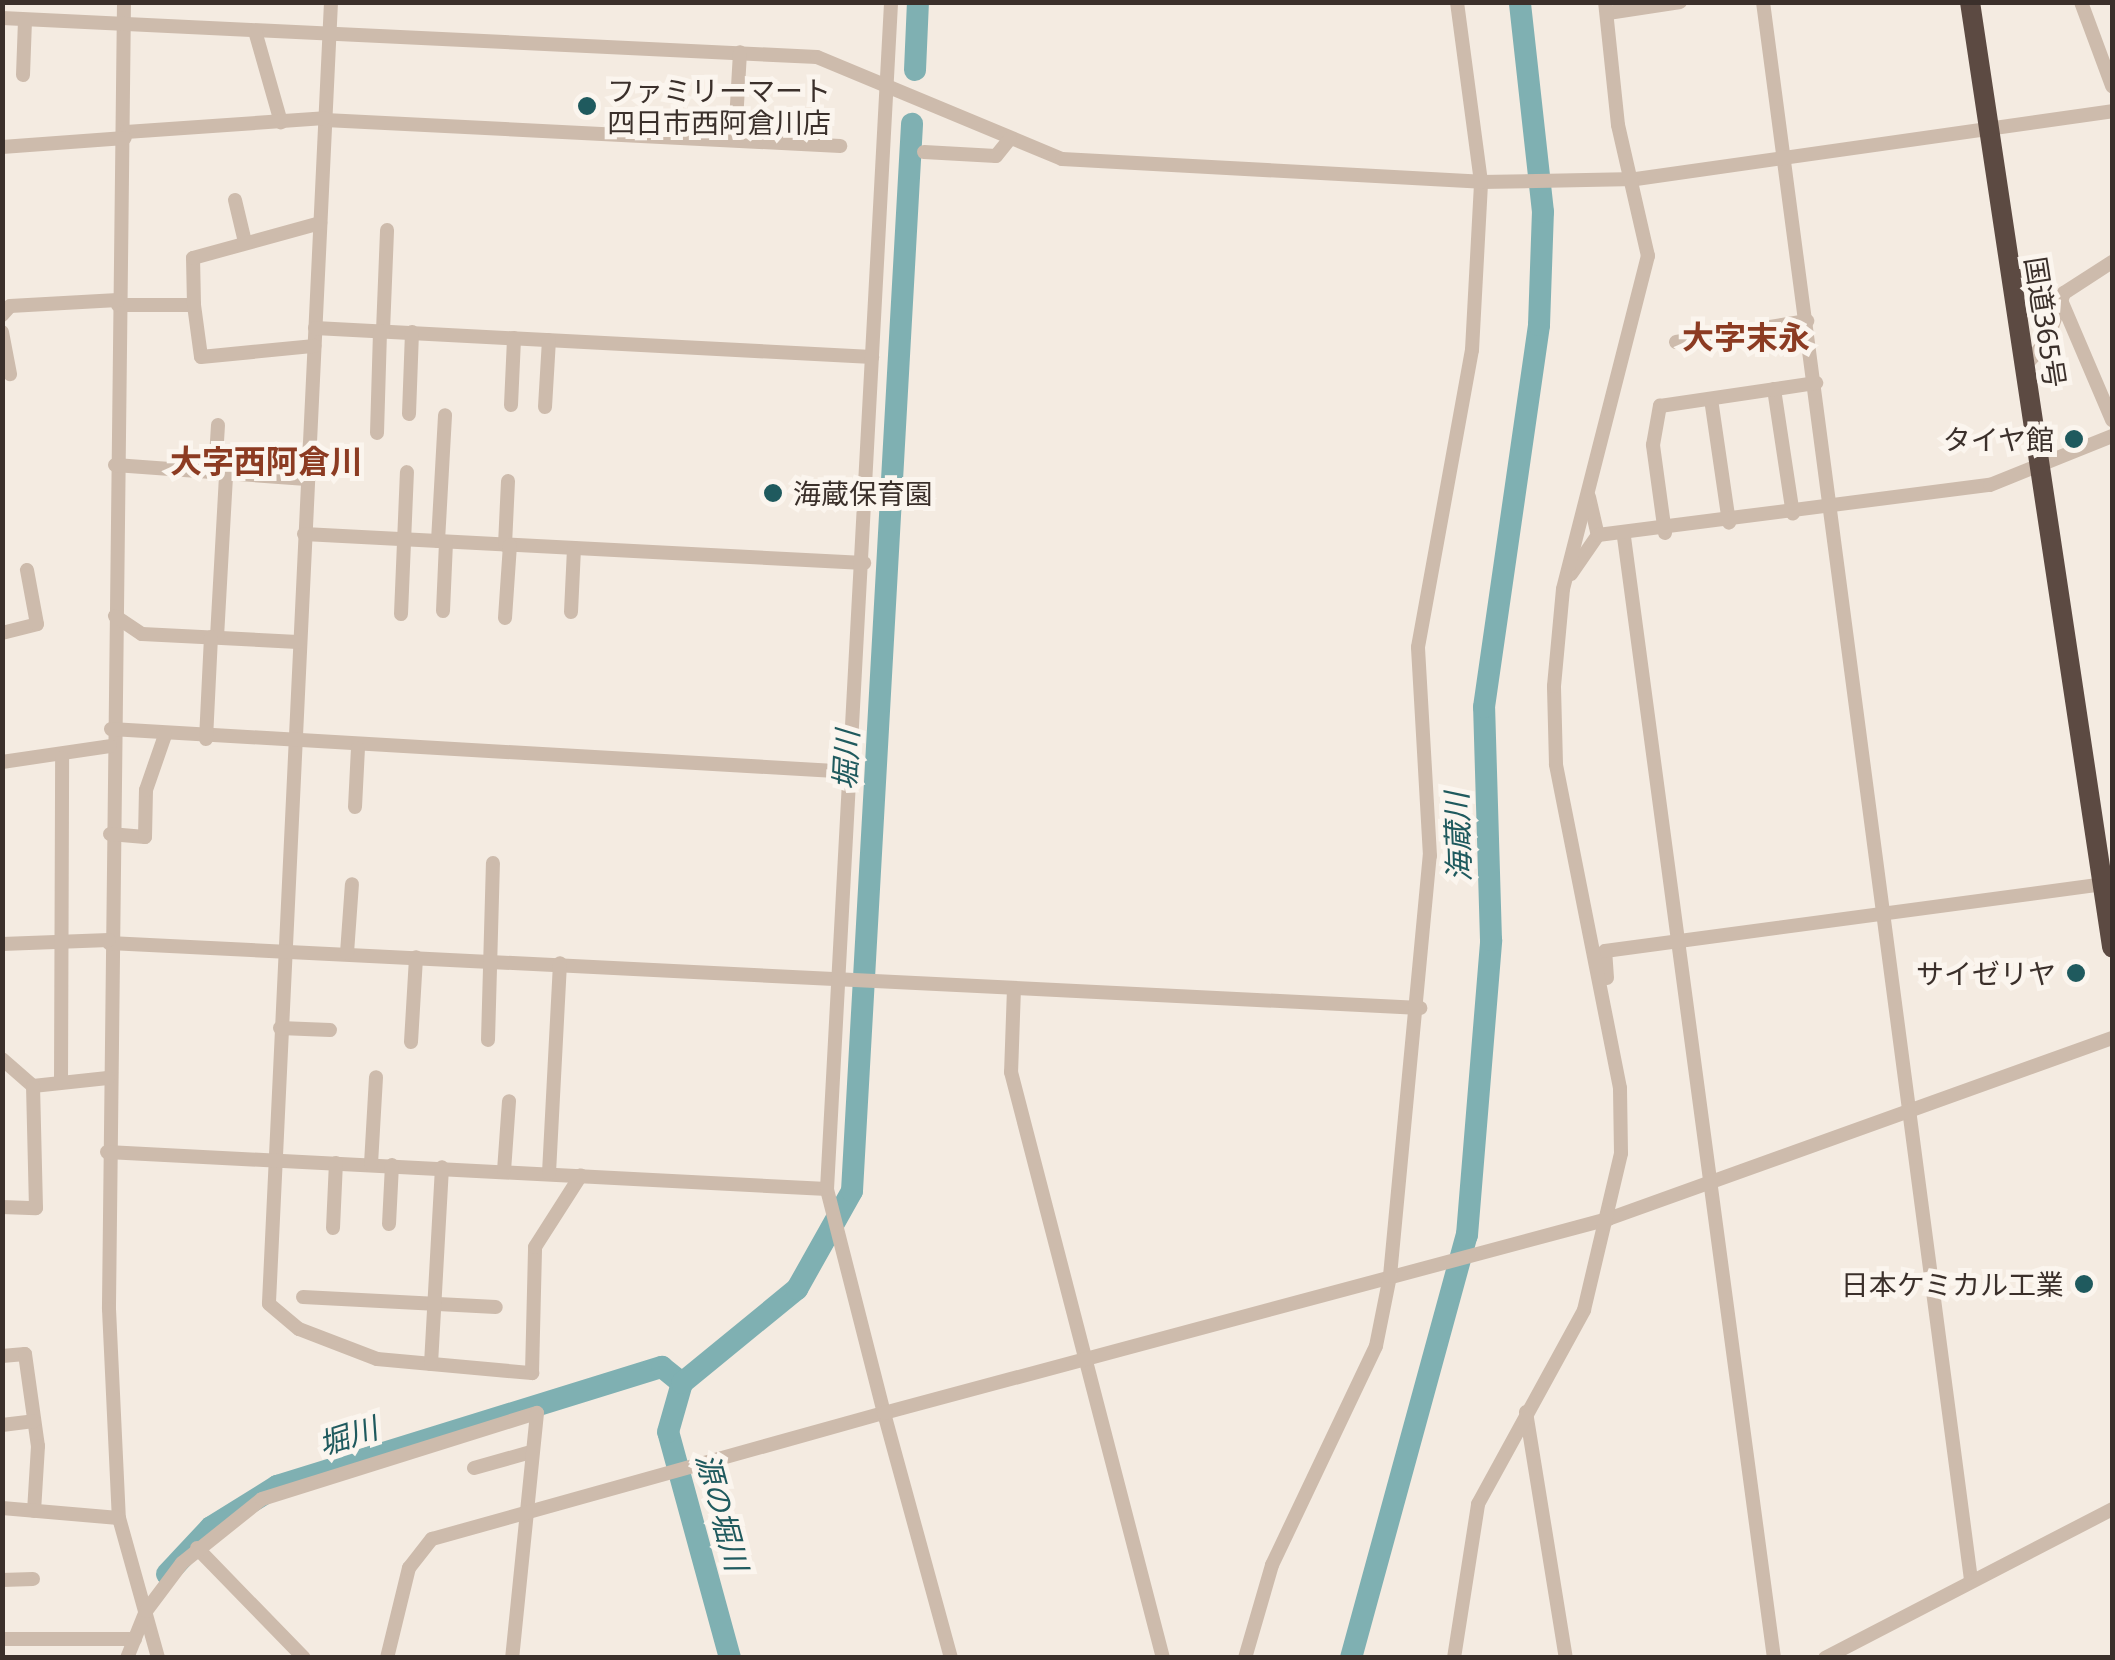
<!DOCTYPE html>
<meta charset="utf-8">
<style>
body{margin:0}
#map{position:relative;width:2115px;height:1660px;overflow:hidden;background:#f4ebe1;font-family:"Noto Sans","Noto Sans JP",sans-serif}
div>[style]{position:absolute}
.river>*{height:22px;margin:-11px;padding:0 11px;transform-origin:11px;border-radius:11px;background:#7fb0b2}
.minor>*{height:14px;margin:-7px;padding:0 7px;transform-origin:7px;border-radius:7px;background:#cdbbac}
.highway>*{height:20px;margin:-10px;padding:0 10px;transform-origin:10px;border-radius:10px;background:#5c4a42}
.dots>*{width:28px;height:28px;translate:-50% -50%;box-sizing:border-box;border:5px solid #fbf5ee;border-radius:50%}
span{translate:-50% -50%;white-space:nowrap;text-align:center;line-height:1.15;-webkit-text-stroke:10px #fbf5ee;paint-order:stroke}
.poi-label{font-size:28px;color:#3b302b}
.left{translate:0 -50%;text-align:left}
.right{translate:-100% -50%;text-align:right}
.street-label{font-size:28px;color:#3b302b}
.water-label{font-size:30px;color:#1f5a5e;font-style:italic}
.quarter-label{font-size:32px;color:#8c3b22;font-weight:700}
.frame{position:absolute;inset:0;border:5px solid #3b302b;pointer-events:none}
</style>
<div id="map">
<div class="river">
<i style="left:915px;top:70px;width:68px;rotate:-87.5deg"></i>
<i style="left:167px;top:1574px;width:64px;rotate:-46.9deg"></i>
<i style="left:211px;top:1527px;width:78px;rotate:-31.8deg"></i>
<i style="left:277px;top:1486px;width:403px;rotate:-17.2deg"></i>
<i style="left:662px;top:1367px;width:26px;rotate:39deg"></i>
<i style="left:730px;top:1658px;width:234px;rotate:-105.3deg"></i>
<i style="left:668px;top:1432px;width:51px;rotate:-74.1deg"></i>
<i style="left:682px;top:1383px;width:149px;rotate:-39.3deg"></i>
<i style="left:797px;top:1289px;width:112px;rotate:-60.7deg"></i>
<i style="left:852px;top:1191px;width:1069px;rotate:-86.78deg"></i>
<i style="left:1351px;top:1658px;width:439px;rotate:-74.7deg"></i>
<i style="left:1467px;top:1235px;width:296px;rotate:-85.3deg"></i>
<i style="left:1491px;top:940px;width:233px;rotate:-91.7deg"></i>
<i style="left:1484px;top:707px;width:386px;rotate:-81.8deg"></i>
<i style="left:1539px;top:325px;width:113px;rotate:-88deg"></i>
<i style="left:1543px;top:212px;width:211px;rotate:-96.3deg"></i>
</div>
<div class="minor">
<i style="left:124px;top:2px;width:1307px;rotate:90.66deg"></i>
<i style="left:109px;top:1309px;width:209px;rotate:87.3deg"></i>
<i style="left:119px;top:1518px;width:145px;rotate:74.4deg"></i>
<i style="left:331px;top:2px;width:1303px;rotate:92.73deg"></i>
<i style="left:269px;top:1304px;width:39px;rotate:40deg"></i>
<i style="left:299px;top:1329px;width:84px;rotate:21deg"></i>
<i style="left:377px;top:1359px;width:156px;rotate:5.2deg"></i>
<i style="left:532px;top:1373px;width:126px;rotate:-88.6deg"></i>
<i style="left:535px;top:1247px;width:85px;rotate:-57.4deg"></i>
<i style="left:1763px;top:2px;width:1592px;rotate:82.49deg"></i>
<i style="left:2081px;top:2px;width:90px;rotate:69.7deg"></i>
<i style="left:1608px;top:13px;width:73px;rotate:-8.7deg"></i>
<i style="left:2px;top:18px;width:816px;rotate:2.74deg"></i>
<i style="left:817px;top:57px;width:265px;rotate:22.6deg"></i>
<i style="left:1062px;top:159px;width:420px;rotate:3.1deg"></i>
<i style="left:1481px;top:182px;width:155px;rotate:-1.1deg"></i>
<i style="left:1636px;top:179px;width:481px;rotate:-8.1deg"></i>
<i style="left:255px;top:31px;width:95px;rotate:74.1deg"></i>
<i style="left:23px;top:75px;width:54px;rotate:-87.9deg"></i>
<i style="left:325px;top:120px;width:516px;rotate:2.89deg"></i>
<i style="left:126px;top:132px;width:199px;rotate:-4deg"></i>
<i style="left:735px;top:139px;width:87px;rotate:-86.7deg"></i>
<i style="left:2px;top:147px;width:123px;rotate:-4.2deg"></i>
<i style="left:924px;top:152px;width:72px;rotate:3.2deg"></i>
<i style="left:996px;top:156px;width:22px;rotate:-51deg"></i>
<i style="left:235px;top:200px;width:43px;rotate:76.6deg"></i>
<i style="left:2060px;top:298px;width:133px;rotate:66.9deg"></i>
<i style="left:118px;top:305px;width:76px"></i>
<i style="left:194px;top:305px;width:52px;rotate:82.3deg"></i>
<i style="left:201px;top:357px;width:114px;rotate:-5.6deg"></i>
<i style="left:194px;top:305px;width:47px;rotate:-91.2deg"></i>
<i style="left:193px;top:258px;width:132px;rotate:-15.4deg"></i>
<i style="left:2px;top:315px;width:12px;rotate:-48deg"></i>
<i style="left:10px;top:306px;width:108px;rotate:-3.2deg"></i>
<i style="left:315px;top:328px;width:558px;rotate:2.98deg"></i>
<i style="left:383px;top:331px;width:101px;rotate:-87.7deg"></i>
<i style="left:2px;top:332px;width:43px;rotate:79.2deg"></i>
<i style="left:1676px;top:342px;width:133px;rotate:-9.1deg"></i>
<i style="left:2025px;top:366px;width:33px;rotate:-49deg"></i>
<i style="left:2047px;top:341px;width:51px;rotate:-70.5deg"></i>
<i style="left:2064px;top:293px;width:57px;rotate:-32.9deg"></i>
<i style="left:1774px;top:389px;width:126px;rotate:81.4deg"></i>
<i style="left:1711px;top:399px;width:125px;rotate:81.7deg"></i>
<i style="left:511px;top:405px;width:67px;rotate:-87.4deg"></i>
<i style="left:545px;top:407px;width:67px;rotate:-86.6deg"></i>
<i style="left:409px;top:414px;width:82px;rotate:-87.9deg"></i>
<i style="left:377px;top:433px;width:102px;rotate:-88.3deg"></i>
<i style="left:115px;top:465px;width:192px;rotate:4.2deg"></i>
<i style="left:215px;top:474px;width:49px;rotate:-86.5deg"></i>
<i style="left:1589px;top:497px;width:39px;rotate:77deg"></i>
<i style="left:1665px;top:533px;width:89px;rotate:-97.8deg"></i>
<i style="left:1653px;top:445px;width:40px;rotate:-80deg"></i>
<i style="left:1660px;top:406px;width:158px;rotate:-8.4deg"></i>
<i style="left:304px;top:534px;width:561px;rotate:2.96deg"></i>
<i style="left:1624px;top:537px;width:1131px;rotate:82.38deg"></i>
<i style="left:438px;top:541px;width:126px;rotate:-86.8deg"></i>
<i style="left:505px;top:545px;width:64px;rotate:-87.3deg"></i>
<i style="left:1571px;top:574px;width:47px;rotate:-55.3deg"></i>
<i style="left:1598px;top:535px;width:395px;rotate:-7.3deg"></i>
<i style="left:1990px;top:485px;width:131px;rotate:-21.9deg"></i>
<i style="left:443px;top:611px;width:69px;rotate:-87.5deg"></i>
<i style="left:571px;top:612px;width:64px;rotate:-87.3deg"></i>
<i style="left:401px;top:614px;width:142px;rotate:-87.6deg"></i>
<i style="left:115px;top:616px;width:32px;rotate:34deg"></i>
<i style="left:142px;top:634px;width:156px;rotate:2.9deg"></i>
<i style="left:505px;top:618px;width:73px;rotate:-86.1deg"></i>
<i style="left:2px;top:633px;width:36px;rotate:-14deg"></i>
<i style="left:37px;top:624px;width:55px;rotate:-100.5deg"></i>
<i style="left:217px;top:637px;width:162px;rotate:-86.8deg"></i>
<i style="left:111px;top:729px;width:743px;rotate:3.32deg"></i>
<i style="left:206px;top:739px;width:102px;rotate:-87.2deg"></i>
<i style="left:2px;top:762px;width:109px;rotate:-8.4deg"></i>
<i style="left:355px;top:807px;width:59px;rotate:-87.1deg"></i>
<i style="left:110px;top:834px;width:35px;rotate:5deg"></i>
<i style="left:145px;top:837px;width:47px;rotate:-88.8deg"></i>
<i style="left:146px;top:790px;width:58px;rotate:-70.9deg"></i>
<i style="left:109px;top:943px;width:1313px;rotate:2.84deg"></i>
<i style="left:2px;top:944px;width:107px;rotate:-2.1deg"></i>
<i style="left:347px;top:953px;width:69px;rotate:-85.9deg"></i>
<i style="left:1607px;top:978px;width:27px;rotate:-94deg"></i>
<i style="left:1605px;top:951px;width:512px;rotate:-7.64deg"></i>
<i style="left:1014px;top:988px;width:84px;rotate:92deg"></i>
<i style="left:1011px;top:1072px;width:605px;rotate:75.46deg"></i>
<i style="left:280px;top:1028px;width:50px;rotate:2.3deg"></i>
<i style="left:488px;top:1040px;width:177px;rotate:-88.4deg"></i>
<i style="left:411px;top:1042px;width:85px;rotate:-86.6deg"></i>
<i style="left:2px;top:1059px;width:41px;rotate:41.1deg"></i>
<i style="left:33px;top:1086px;width:75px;rotate:-6.1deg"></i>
<i style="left:61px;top:1082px;width:324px;rotate:-89.8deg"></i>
<i style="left:107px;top:1152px;width:721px;rotate:2.94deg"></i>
<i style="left:371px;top:1164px;width:87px;rotate:-86.7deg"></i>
<i style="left:504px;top:1171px;width:70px;rotate:-85.9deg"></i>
<i style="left:549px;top:1173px;width:210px;rotate:-87deg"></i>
<i style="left:2px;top:1207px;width:34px;rotate:2deg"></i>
<i style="left:36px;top:1208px;width:122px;rotate:-91.4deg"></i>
<i style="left:389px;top:1224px;width:59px;rotate:-87.1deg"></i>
<i style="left:333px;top:1228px;width:65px;rotate:-87.4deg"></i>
<i style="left:303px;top:1297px;width:193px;rotate:3deg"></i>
<i style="left:2px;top:1356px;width:23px;rotate:-5deg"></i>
<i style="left:25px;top:1354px;width:93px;rotate:82deg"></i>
<i style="left:38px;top:1446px;width:65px;rotate:93.5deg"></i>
<i style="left:431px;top:1364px;width:197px;rotate:-86.8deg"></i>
<i style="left:1526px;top:1412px;width:249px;rotate:80.8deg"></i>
<i style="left:2px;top:1425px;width:32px;rotate:-7deg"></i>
<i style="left:474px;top:1468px;width:59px;rotate:-15.7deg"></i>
<i style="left:2px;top:1508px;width:117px;rotate:4.9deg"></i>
<i style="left:197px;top:1548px;width:153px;rotate:45.8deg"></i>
<i style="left:2px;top:1580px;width:31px;rotate:-2deg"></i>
<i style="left:2px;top:1639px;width:133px"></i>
<i style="left:127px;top:1658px;width:51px;rotate:-68deg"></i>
<i style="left:146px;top:1611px;width:60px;rotate:-53.1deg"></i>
<i style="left:182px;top:1563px;width:102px;rotate:-38.7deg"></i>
<i style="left:262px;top:1499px;width:288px;rotate:-17.4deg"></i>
<i style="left:537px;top:1413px;width:246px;rotate:95.8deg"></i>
<i style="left:387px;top:1658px;width:93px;rotate:-76.3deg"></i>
<i style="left:409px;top:1568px;width:37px;rotate:-52deg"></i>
<i style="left:432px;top:1539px;width:469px;rotate:-15.6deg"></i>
<i style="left:884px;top:1413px;width:231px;rotate:-104.3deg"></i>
<i style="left:827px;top:1189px;width:1189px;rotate:-86.91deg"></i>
<i style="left:951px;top:1658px;width:254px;rotate:-105.3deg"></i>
<i style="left:884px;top:1413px;width:750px;rotate:-15deg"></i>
<i style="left:1608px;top:1219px;width:536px;rotate:-19.75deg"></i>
<i style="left:1245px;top:1658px;width:97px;rotate:-73.8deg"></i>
<i style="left:1272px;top:1565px;width:242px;rotate:-64.6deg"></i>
<i style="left:1376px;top:1346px;width:71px;rotate:-78.7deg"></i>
<i style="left:1390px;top:1276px;width:422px;rotate:-84.6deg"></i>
<i style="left:1430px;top:856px;width:209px;rotate:-93.3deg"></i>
<i style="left:1418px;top:647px;width:302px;rotate:-79.7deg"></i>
<i style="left:1472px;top:350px;width:168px;rotate:-86.9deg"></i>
<i style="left:1481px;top:182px;width:182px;rotate:-97.6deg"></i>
<i style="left:1454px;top:1658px;width:156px;rotate:-81.1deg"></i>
<i style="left:1478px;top:1504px;width:221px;rotate:-61.3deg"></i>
<i style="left:1584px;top:1310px;width:161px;rotate:-76.7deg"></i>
<i style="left:1621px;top:1153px;width:65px;rotate:-90.9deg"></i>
<i style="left:1620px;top:1088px;width:330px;rotate:-101.2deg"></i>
<i style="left:1556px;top:764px;width:78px;rotate:-91.5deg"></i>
<i style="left:1554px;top:686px;width:97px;rotate:-84.7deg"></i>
<i style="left:1563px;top:589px;width:344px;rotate:-75.7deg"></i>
<i style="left:1648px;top:256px;width:134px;rotate:-102.9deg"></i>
<i style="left:1618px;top:125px;width:124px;rotate:-96deg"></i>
<i style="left:1825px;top:1658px;width:323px;rotate:-27.4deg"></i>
</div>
<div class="highway">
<i style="left:1970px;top:2px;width:956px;rotate:81.45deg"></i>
</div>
<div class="dots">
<i style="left:587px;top:106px;background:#1f5a5e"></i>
<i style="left:2074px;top:439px;background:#1f5a5e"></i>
<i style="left:773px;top:493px;background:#1f5a5e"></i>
<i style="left:2076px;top:973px;background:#1f5a5e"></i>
<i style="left:2084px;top:1284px;background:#1f5a5e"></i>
</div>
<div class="poi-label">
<span class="left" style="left:607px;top:106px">ファミリーマート<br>四日市西阿倉川店</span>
<span class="right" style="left:2054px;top:439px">タイヤ館</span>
<span class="left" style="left:793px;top:493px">海蔵保育園</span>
<span class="right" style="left:2056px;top:973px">サイゼリヤ</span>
<span class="right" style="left:2064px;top:1284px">日本ケミカル工業</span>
</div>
<div class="street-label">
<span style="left:2046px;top:322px;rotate:81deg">国道365号</span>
</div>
<div class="water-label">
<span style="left:846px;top:760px;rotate:-87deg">堀川</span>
<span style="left:1458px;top:837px;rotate:-92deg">海蔵川</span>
<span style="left:348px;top:1436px;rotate:-18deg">堀川</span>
<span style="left:722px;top:1512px;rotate:75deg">源の堀川</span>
</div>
<div class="quarter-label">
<span style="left:1746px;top:337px">大字末永</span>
<span style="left:266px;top:461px">大字西阿倉川</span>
</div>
<div class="frame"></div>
</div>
